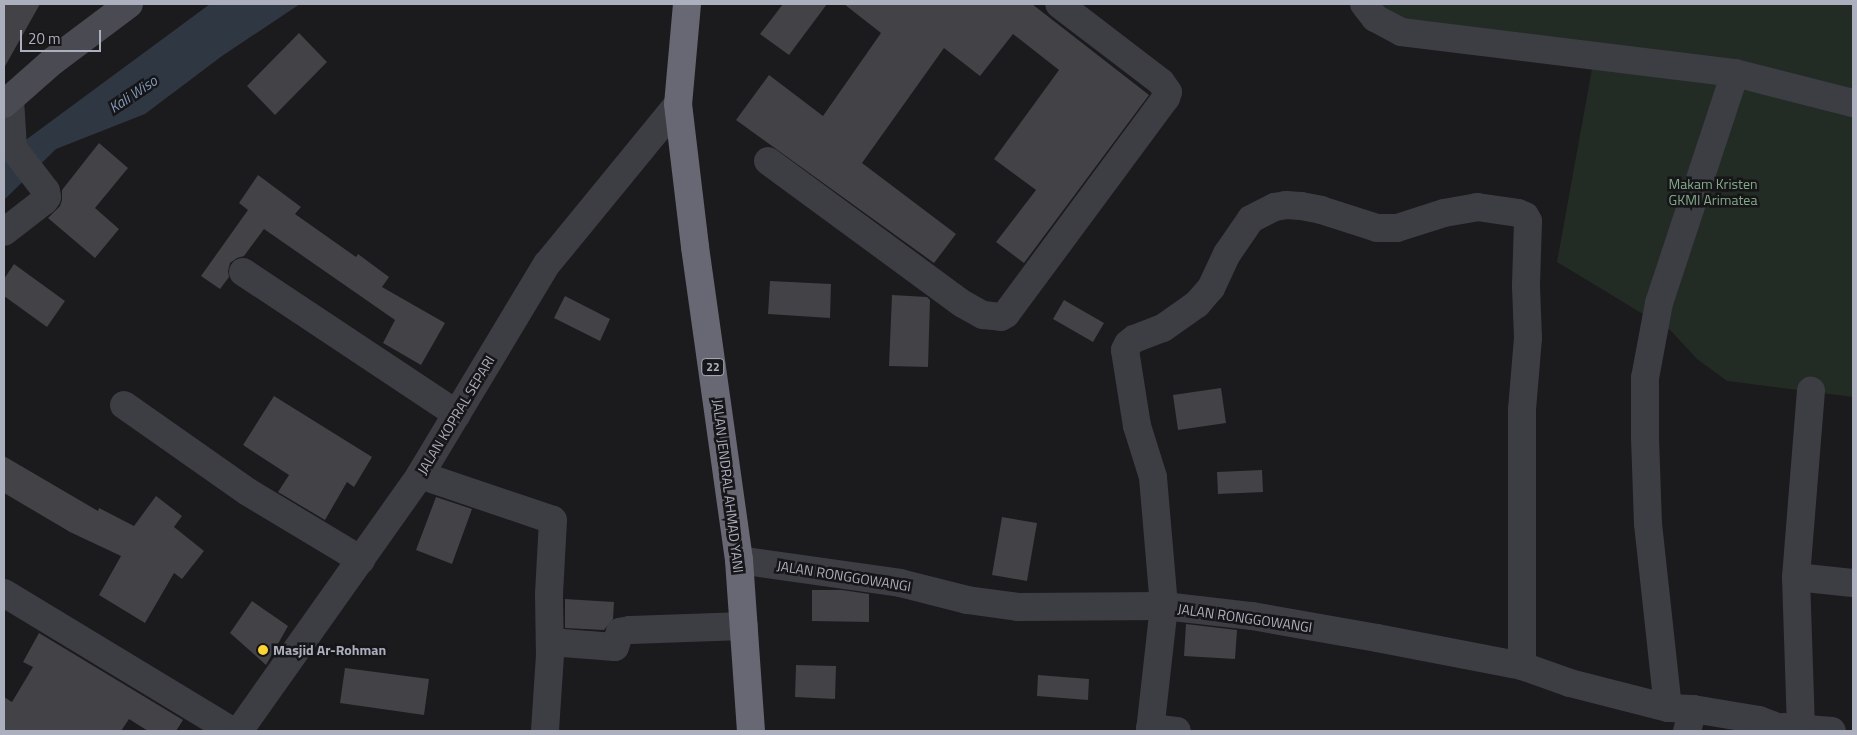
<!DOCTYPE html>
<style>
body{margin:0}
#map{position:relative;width:1857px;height:735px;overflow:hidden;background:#1b1a1d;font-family:"Titillium Web",sans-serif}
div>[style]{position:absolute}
.green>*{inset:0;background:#222b24}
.water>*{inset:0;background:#2f3742}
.building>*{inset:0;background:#424247}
.street>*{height:28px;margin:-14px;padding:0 14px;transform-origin:14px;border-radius:14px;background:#3d3d44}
.secondary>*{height:28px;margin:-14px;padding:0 14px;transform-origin:14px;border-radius:14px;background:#494a52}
.highway>*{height:28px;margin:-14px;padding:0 14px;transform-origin:14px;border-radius:14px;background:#676873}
.dots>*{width:14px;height:14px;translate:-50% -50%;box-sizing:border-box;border:2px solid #161518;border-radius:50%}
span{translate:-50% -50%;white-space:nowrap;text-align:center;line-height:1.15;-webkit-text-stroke:5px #161518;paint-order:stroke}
.shield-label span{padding:1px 4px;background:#161518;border:1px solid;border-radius:4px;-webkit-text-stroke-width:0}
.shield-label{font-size:12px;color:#acafbd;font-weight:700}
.park-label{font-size:14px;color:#82a98a}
.street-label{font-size:14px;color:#acafbd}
.poi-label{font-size:14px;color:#acafbd;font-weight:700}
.left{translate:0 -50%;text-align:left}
.water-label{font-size:15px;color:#8298b9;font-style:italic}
.frame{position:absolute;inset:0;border:5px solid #acafbd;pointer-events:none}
.scale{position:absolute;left:20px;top:30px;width:81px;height:22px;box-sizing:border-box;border:2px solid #acafbd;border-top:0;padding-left:6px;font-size:15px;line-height:18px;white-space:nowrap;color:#acafbd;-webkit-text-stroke:4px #161518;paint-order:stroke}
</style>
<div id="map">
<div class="green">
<i style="clip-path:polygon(1367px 4px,1853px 4px,1853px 397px,1727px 381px,1697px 359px,1671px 331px,1557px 262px,1595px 52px,1402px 28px)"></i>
</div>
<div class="water">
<i style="clip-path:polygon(210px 4px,300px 4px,222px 56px,145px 114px,56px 149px,4px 200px,4px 156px)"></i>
</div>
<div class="building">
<i style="clip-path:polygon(4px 4px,40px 4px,4px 68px)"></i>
<i style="clip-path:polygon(783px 4px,827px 4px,789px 55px,760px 34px)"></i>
<i style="clip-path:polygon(844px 4px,1032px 4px,1149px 95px,1024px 263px,996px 242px,1036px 190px,994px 159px,1059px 70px,1013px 34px,980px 76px,944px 48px,862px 163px,956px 234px,934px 263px,736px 120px,769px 75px,823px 116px,881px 33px)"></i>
<i style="clip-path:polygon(299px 33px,327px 62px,275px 115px,247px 86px)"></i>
<i style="clip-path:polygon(99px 143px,128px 168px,95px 208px,119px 229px,95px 258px,48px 218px,60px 206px,62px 200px,62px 190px)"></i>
<i style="clip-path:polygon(258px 175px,301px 207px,295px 214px,356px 257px,358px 254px,389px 277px,382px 287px,445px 323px,421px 365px,383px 343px,395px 320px,264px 229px,244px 256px,237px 258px,230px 263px,228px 271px,229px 277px,220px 289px,201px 276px,248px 210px,239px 203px)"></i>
<i style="clip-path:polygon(14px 264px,65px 301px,47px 327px,4px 296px,4px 279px)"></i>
<i style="clip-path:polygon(770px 281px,831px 284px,830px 318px,768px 314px)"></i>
<i style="clip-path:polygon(892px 295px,927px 297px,930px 300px,928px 367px,889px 366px)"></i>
<i style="clip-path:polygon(565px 296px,610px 319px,600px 341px,554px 318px)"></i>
<i style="clip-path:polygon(1064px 300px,1104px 323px,1093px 342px,1053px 319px)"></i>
<i style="clip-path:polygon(1221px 388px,1226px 423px,1178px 430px,1173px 395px)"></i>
<i style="clip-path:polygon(274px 396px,372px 457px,354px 487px,347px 482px,325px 520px,278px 492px,289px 475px,243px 445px)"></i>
<i style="clip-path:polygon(4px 456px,98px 511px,99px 508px,134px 526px,156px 496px,182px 516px,174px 527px,204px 551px,182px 579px,174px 573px,145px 623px,99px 595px,121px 556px,70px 532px,4px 493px)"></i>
<i style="clip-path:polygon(1262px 470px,1263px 492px,1218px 494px,1217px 472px)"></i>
<i style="clip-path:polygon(436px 497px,472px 509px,452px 564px,416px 550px)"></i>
<i style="clip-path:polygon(1002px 517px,1037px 523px,1027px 581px,992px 575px)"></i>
<i style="clip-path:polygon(812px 590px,842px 590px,869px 594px,869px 622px,812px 621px)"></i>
<i style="clip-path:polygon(565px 599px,614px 602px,613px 619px,604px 630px,565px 628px)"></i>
<i style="clip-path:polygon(252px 601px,288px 626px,266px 665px,230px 633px)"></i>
<i style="clip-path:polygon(1186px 624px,1237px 630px,1235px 659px,1184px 656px)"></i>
<i style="clip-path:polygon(39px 633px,183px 720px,176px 731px,148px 731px,129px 719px,121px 731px,4px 731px,4px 697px,12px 702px,33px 667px,23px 662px)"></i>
<i style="clip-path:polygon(796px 665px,836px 666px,835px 699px,795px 697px)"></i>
<i style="clip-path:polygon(345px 668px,429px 679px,424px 715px,340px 703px)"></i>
<i style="clip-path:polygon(1038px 675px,1089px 679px,1088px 700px,1037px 696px)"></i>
</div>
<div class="street">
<i style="left:1364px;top:4px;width:18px;rotate:52deg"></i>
<i style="left:1375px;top:18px;width:30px;rotate:28deg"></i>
<i style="left:1401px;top:32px;width:337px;rotate:7deg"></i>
<i style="left:1735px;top:73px;width:122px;rotate:14.3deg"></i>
<i style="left:768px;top:161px;width:242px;rotate:36.3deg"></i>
<i style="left:963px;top:304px;width:23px;rotate:29deg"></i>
<i style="left:983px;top:315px;width:18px;rotate:6deg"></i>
<i style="left:1001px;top:317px;width:6px;rotate:-31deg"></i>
<i style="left:1006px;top:314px;width:269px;rotate:-53.5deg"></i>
<i style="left:1166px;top:98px;width:6px;rotate:-72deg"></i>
<i style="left:1168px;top:92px;width:12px;rotate:-125deg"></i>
<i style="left:1161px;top:82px;width:128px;rotate:-142.6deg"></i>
<i style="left:4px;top:232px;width:51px;rotate:-37.8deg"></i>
<i style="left:44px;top:201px;width:5px;rotate:-53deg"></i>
<i style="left:47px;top:197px;width:6px;rotate:-99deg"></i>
<i style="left:46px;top:191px;width:54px;rotate:-127.5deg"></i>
<i style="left:13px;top:148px;width:49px;rotate:-93.5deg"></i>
<i style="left:243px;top:272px;width:257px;rotate:33.6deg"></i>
<i style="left:124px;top:405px;width:151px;rotate:35.1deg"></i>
<i style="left:248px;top:492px;width:132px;rotate:31deg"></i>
<i style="left:420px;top:475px;width:140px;rotate:18.7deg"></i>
<i style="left:553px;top:520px;width:74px;rotate:93.1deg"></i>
<i style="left:549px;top:594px;width:61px;rotate:89.1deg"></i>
<i style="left:550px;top:655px;width:76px;rotate:93.8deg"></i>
<i style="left:739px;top:560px;width:163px;rotate:8.1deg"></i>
<i style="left:900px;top:583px;width:69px;rotate:14.2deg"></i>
<i style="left:967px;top:600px;width:51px;rotate:7.8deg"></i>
<i style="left:1018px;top:607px;width:146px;rotate:-0.4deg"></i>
<i style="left:1164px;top:606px;width:89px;rotate:6.5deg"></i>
<i style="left:1252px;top:616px;width:127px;rotate:10deg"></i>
<i style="left:1377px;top:638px;width:148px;rotate:10.9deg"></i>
<i style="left:1522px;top:666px;width:51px;rotate:19.5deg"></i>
<i style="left:1570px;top:683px;width:101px;rotate:14.3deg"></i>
<i style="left:1668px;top:708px;width:25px;rotate:2deg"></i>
<i style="left:1693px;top:709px;width:23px;rotate:105deg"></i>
<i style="left:1796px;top:577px;width:187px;rotate:-85.4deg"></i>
<i style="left:4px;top:593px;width:267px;rotate:31.2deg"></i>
<i style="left:550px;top:642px;width:65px;rotate:4.4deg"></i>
<i style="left:615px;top:647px;width:16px;rotate:-72deg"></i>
<i style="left:620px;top:632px;width:10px;rotate:-11deg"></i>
<i style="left:630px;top:630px;width:114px;rotate:-2deg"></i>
<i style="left:1668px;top:708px;width:185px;rotate:-96.2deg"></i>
<i style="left:1648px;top:524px;width:87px;rotate:-92deg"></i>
<i style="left:1645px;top:437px;width:59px;rotate:-90deg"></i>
<i style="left:1645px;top:378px;width:76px;rotate:-79.4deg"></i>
<i style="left:1659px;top:303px;width:242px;rotate:-71.7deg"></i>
<i style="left:1693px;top:709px;width:67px;rotate:9.5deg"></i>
<i style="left:1759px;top:720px;width:14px;rotate:21deg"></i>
<i style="left:1772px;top:725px;width:7px;rotate:56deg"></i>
<i style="left:1783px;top:727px;width:49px;rotate:4.7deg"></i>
<i style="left:1150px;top:728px;width:27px;rotate:6deg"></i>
<i style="left:1801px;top:728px;width:151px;rotate:-91.9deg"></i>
<i style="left:1796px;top:577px;width:57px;rotate:6deg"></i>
<i style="left:239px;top:731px;width:314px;rotate:-54.7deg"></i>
<i style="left:420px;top:475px;width:246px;rotate:-59deg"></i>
<i style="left:547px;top:264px;width:207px;rotate:-50.7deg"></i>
<i style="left:1150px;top:731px;width:126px;rotate:-83.6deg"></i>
<i style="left:1164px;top:606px;width:129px;rotate:-94.9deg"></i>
<i style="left:1153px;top:477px;width:53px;rotate:-107.4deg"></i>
<i style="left:1137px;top:426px;width:77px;rotate:-99deg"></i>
<i style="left:1125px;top:350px;width:7px;rotate:-63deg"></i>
<i style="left:1128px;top:344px;width:8px;rotate:-40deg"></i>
<i style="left:1134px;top:339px;width:31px;rotate:-21deg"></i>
<i style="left:1163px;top:328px;width:42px;rotate:-35.2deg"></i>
<i style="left:1197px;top:304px;width:21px;rotate:-49deg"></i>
<i style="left:1211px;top:288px;width:38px;rotate:-65deg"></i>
<i style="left:1227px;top:254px;width:42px;rotate:-55.6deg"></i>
<i style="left:1251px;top:219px;width:27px;rotate:-27deg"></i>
<i style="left:1275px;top:207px;width:11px;rotate:-10deg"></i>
<i style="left:1286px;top:205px;width:15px;rotate:4deg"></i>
<i style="left:1301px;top:206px;width:20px;rotate:11deg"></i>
<i style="left:1321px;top:210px;width:59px;rotate:17.8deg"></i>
<i style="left:1377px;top:228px;width:20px"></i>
<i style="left:1397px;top:228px;width:49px;rotate:-17.7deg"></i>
<i style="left:1444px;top:213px;width:34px;rotate:-10deg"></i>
<i style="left:1477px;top:207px;width:41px;rotate:8.3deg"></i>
<i style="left:1518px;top:213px;width:8px;rotate:23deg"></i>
<i style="left:1525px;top:216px;width:6px;rotate:59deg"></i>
<i style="left:1528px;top:221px;width:65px;rotate:91.8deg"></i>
<i style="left:1526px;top:286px;width:52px;rotate:87.8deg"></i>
<i style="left:1528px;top:338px;width:72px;rotate:94.8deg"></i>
<i style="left:1522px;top:410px;width:256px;rotate:90deg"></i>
</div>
<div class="secondary">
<i style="left:4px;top:104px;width:65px;rotate:-41.3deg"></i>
<i style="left:53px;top:61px;width:95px;rotate:-36.9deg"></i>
</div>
<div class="highway">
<i style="left:687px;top:4px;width:100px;rotate:95.1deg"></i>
<i style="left:678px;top:104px;width:144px;rotate:83.2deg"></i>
<i style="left:695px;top:247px;width:316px;rotate:82deg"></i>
<i style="left:739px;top:560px;width:171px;rotate:86deg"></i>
</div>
<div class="dots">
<i style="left:263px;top:650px;background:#fcd433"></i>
</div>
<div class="shield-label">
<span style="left:713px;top:367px">22</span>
</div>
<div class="park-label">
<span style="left:1713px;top:192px">Makam Kristen<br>GKMI Arimatea</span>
</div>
<div class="street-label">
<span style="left:456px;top:415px;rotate:-59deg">JALAN KOPRAL SEPARI</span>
<span style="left:728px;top:486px;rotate:83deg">JALAN JENDRAL AHMAD YANI</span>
<span style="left:844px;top:576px;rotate:9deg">JALAN RONGGOWANGI</span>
<span style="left:1245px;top:618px;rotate:8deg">JALAN RONGGOWANGI</span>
</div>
<div class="poi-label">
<span class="left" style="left:273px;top:650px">Masjid Ar-Rohman</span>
</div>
<div class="water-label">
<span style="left:133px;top:94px;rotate:-34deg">Kali Wiso</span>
</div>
<div class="frame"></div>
<div class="scale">20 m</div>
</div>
